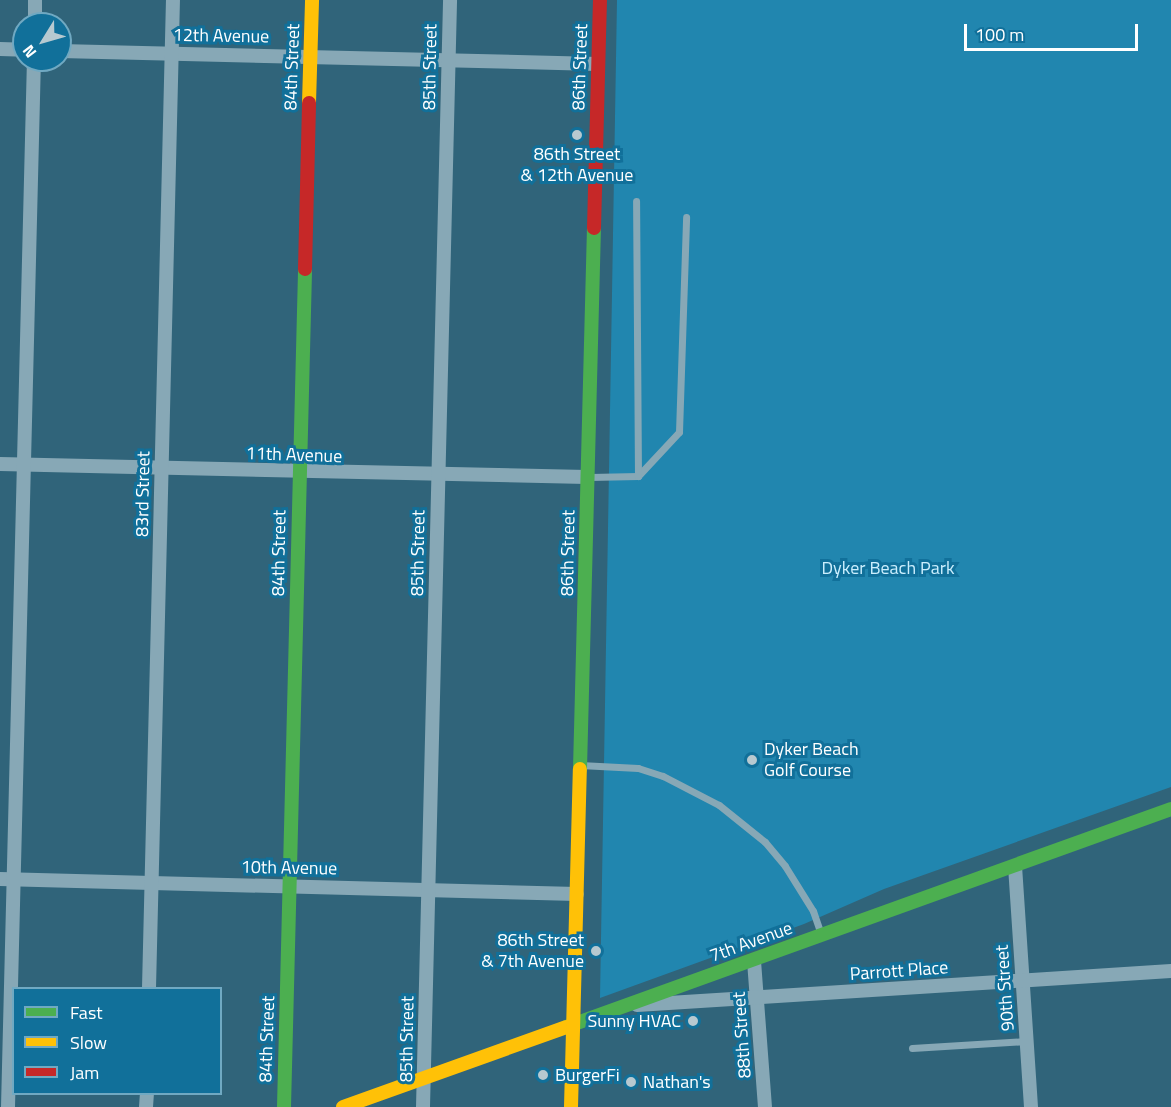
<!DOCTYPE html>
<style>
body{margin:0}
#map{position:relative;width:1171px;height:1107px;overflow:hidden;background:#30647a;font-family:"Titillium Web",sans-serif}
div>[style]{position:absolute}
.green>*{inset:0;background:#2186af}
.lane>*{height:7px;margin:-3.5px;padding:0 3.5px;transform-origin:3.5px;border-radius:3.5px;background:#87a8b6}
.street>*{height:14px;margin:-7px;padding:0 7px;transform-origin:7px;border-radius:7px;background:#87a8b6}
.fast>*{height:14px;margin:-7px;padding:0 7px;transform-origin:7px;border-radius:7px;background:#4caf50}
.slow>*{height:14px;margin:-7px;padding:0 7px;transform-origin:7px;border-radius:7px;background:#ffc107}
.jam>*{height:14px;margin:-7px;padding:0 7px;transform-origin:7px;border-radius:7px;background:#c62828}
.dots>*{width:16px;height:16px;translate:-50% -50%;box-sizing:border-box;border:3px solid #11709a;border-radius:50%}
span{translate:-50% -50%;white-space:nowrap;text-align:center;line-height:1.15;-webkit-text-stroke:6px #11709a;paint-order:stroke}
.street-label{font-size:18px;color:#fff}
.poi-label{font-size:18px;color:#fff}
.left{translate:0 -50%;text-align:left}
.right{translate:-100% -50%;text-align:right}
.park-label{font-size:18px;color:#cceffe}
.legend{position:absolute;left:12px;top:987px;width:210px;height:108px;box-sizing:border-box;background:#11709a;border:2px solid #70a9c2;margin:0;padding:8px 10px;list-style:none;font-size:18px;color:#fff}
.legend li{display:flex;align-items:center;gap:12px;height:30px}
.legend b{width:30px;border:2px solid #70a9c2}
.north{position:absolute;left:12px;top:12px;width:60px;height:60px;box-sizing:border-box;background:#11709a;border:2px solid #70a9c2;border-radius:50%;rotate:233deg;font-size:16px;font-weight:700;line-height:24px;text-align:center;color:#fff}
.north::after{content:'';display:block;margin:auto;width:21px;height:27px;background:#b7c9d0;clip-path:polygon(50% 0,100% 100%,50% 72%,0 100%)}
.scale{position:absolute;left:964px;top:24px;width:174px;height:27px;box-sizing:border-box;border:3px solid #fff;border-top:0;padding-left:8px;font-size:18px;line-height:21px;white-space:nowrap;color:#fff;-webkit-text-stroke:4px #11709a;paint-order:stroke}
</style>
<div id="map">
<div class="green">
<i style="clip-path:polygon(617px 0,1171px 0,1171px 787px,884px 889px,804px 924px,600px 998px)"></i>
</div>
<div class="lane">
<i style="left:638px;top:476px;width:60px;rotate:-47deg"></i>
<i style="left:679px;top:432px;width:215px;rotate:-88.1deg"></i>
<i style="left:590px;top:477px;width:48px;rotate:-1.2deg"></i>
<i style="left:638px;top:476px;width:275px;rotate:-90.4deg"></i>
<i style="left:580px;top:765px;width:58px;rotate:3deg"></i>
<i style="left:638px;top:768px;width:26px;rotate:18deg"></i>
<i style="left:663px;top:776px;width:63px;rotate:27.4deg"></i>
<i style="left:719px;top:805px;width:59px;rotate:38.8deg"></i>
<i style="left:765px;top:842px;width:31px;rotate:50deg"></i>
<i style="left:785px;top:866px;width:53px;rotate:58.1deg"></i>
<i style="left:813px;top:911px;width:24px;rotate:71deg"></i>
<i style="left:912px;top:1048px;width:114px;rotate:-3.5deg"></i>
</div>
<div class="street">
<i style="left:35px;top:24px;width:24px;rotate:-90deg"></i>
<i style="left:0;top:49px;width:24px;rotate:2deg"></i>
<i style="left:60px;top:51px;width:538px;rotate:1.38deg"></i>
<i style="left:0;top:464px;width:587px;rotate:1.27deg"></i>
<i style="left:1015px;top:866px;width:242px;rotate:86.2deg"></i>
<i style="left:0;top:879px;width:577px;rotate:1.49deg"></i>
<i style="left:754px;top:961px;width:146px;rotate:85.7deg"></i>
<i style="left:149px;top:988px;width:988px;rotate:-88.61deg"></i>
<i style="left:637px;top:1005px;width:535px;rotate:-3.64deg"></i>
<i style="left:8px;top:1107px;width:1047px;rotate:-88.58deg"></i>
<i style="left:146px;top:1107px;width:13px;rotate:-86deg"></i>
<i style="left:423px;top:1107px;width:1107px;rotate:-88.6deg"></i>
</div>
<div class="fast">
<i style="left:580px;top:769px;width:541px;rotate:-88.52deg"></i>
<i style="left:566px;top:1027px;width:643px;rotate:-19.82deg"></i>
<i style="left:284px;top:1107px;width:838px;rotate:-88.56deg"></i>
</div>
<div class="slow">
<i style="left:309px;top:103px;width:103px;rotate:-88.3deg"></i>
<i style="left:343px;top:1107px;width:237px;rotate:-19.7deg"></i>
<i style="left:571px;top:1107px;width:338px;rotate:-88.5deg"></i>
</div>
<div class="jam">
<i style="left:594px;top:228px;width:228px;rotate:-88.5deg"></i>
<i style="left:305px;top:269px;width:166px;rotate:-88.6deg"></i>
</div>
<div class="dots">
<i style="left:577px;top:135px;background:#b7c9d0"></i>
<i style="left:752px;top:760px;background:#b7c9d0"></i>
<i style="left:596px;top:951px;background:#b7c9d0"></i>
<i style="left:693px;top:1021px;background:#b7c9d0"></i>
<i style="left:543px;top:1075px;background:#b7c9d0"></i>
<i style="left:631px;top:1082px;background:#b7c9d0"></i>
</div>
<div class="street-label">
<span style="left:221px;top:36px;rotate:1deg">12th Avenue</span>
<span style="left:292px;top:67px;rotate:-88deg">84th Street</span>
<span style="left:430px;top:67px;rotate:-89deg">85th Street</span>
<span style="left:580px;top:67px;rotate:-88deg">86th Street</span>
<span style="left:294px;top:455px;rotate:2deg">11th Avenue</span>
<span style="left:143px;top:494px;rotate:-89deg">83rd Street</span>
<span style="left:279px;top:553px;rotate:-89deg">84th Street</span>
<span style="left:418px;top:553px;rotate:-89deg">85th Street</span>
<span style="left:568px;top:553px;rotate:-89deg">86th Street</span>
<span style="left:289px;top:868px;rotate:1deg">10th Avenue</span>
<span style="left:751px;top:942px;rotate:-20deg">7th Avenue</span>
<span style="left:899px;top:971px;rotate:-4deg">Parrott Place</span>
<span style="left:1005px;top:988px;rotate:-94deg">90th Street</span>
<span style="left:742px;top:1035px;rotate:-94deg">88th Street</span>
<span style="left:267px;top:1039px;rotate:-88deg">84th Street</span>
<span style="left:407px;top:1039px;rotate:-89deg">85th Street</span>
</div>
<div class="poi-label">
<span style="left:577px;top:165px">86th Street<br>&amp; 12th Avenue</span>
<span class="left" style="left:764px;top:760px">Dyker Beach<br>Golf Course</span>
<span class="right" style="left:584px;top:951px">86th Street<br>&amp; 7th Avenue</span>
<span class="right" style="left:681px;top:1021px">Sunny HVAC</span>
<span class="left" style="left:555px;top:1075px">BurgerFi</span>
<span class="left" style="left:643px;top:1082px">Nathan's</span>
</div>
<div class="park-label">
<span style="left:888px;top:568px">Dyker Beach Park</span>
</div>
<ul class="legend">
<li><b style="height:8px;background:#4caf50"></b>Fast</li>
<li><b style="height:8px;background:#ffc107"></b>Slow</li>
<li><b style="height:8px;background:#c62828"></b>Jam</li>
</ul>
<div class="north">N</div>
<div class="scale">100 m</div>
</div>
